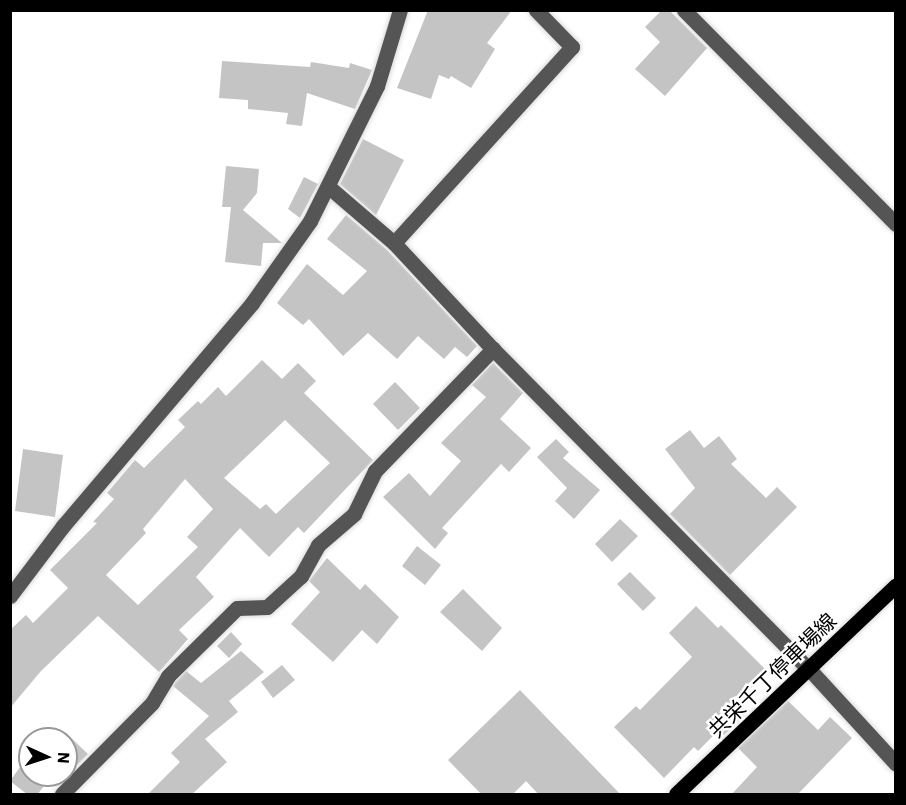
<!DOCTYPE html>
<meta charset="utf-8">
<style>
body{margin:0}
#map{position:relative;width:906px;height:805px;overflow:hidden;background:#fff;font-family:"IBM Plex Sans","Noto Sans JP",sans-serif}
div>[style]{position:absolute}
.building>*{inset:0;background:#c4c4c4}
.roads{filter:drop-shadow(0 0 2px #dbdbdb) drop-shadow(0 0 2px #dbdbdb)}
.minor>*{height:15px;margin:-7.5px;padding:0 7.5px;transform-origin:7.5px;border-radius:7.5px;background:#555}
.major>*{height:15px;margin:-7.5px;padding:0 7.5px;transform-origin:7.5px;border-radius:7.5px;background:#000}
span{translate:-50% -50%;white-space:nowrap;text-align:center;line-height:1.15;-webkit-text-stroke:5px #fff;paint-order:stroke}
.street-label{font-size:21px;color:#000}
.frame{position:absolute;inset:0;border:12px solid #000;pointer-events:none}
.north{position:absolute;left:18px;top:727px;width:60px;height:60px;box-sizing:border-box;background:#fff;border:2px solid #999;border-radius:50%;rotate:93deg;font-size:16px;font-weight:700;line-height:24px;text-align:center;color:#000}
.north::after{content:'';display:block;margin:auto;width:21px;height:27px;background:#000;clip-path:polygon(50% 0,100% 100%,50% 72%,0 100%)}
</style>
<div id="map">
<div class="building">
<i style="clip-path:polygon(428px 10px,512px 10px,487px 43px,495px 49px,471px 88px,451px 76px,449px 79px,439px 75px,431px 99px,397px 88px)"></i>
<i style="clip-path:polygon(662px 10px,669px 10px,707px 48px,665px 96px,635px 69px,660px 42px,645px 27px)"></i>
<i style="clip-path:polygon(222px 61px,310px 67px,311px 62px,349px 68px,350px 63px,372px 70px,355px 109px,307px 93px,302px 126px,286px 124px,288px 113px,248px 109px,248px 100px,219px 98px)"></i>
<i style="clip-path:polygon(363px 139px,404px 160px,376px 215px,340px 184px)"></i>
<i style="clip-path:polygon(226px 166px,259px 169px,257px 193px,243px 210px,282px 243px,263px 243px,261px 266px,225px 262px,231px 207px,222px 207px)"></i>
<i style="clip-path:polygon(304px 177px,318px 184px,300px 218px,288px 209px)"></i>
<i style="clip-path:polygon(346px 215px,387px 250px,477px 346px,467px 357px,455px 347px,444px 359px,418px 336px,397px 359px,368px 333px,343px 356px,309px 319px,303px 325px,277px 303px,307px 264px,343px 295px,367px 271px,327px 239px)"></i>
<i style="clip-path:polygon(evenodd,262px 360px,282px 379px,298px 363px,316px 381px,304px 393px,373px 460px,304px 533px,298px 527px,269px 557px,240px 528px,196px 577px,214px 597px,179px 630px,188px 639px,159px 672px,98px 616px,41px 671px,10px 708px,10px 630px,26px 615px,33px 623px,68px 588px,50px 570px,97px 523px,93px 522px,114px 499px,107px 493px,135px 460px,144px 468px,185px 427px,178px 420px,198px 401px,201px 404px,218px 387px,226px 396px,262px 360px,285px 420px,330px 463px,276px 514px,266px 504px,260px 509px,224px 478px,285px 420px,262px 360px,185px 479px,213px 509px,187px 537px,198px 547px,138px 605px,106px 575px,146px 533px,143px 529px,185px 479px)"></i>
<i style="clip-path:polygon(493px 363px,523px 393px,500px 419px,531px 448px,509px 472px,501px 464px,442px 528px,448px 533px,435px 549px,383px 497px,409px 473px,430px 496px,461px 461px,441px 443px,486px 397px,472px 385px)"></i>
<i style="clip-path:polygon(395px 382px,420px 408px,398px 430px,373px 404px)"></i>
<i style="clip-path:polygon(690px 430px,704px 448px,719px 436px,737px 459px,731px 464px,766px 498px,777px 487px,797px 507px,730px 575px,670px 514px,695px 488px,665px 449px)"></i>
<i style="clip-path:polygon(556px 439px,569px 452px,563px 458px,600px 490px,574px 519px,555px 501px,567px 488px,537px 457px)"></i>
<i style="clip-path:polygon(23px 449px,63px 455px,55px 517px,15px 511px)"></i>
<i style="clip-path:polygon(620px 519px,638px 536px,612px 562px,595px 544px)"></i>
<i style="clip-path:polygon(417px 546px,441px 565px,425px 585px,402px 566px)"></i>
<i style="clip-path:polygon(327px 558px,360px 590px,365px 584px,399px 617px,377px 644px,362px 630px,333px 662px,291px 624px,320px 592px,309px 581px)"></i>
<i style="clip-path:polygon(630px 572px,656px 598px,643px 611px,617px 584px)"></i>
<i style="clip-path:polygon(463px 589px,502px 628px,482px 651px,440px 612px)"></i>
<i style="clip-path:polygon(696px 606px,718px 628px,721px 625px,768px 672px,733px 705px,744px 716px,724px 735px,719px 730px,698px 751px,694px 747px,664px 778px,614px 727px,636px 706px,640px 710px,692px 657px,669px 633px)"></i>
<i style="clip-path:polygon(231px 632px,242px 644px,229px 658px,217px 646px)"></i>
<i style="clip-path:polygon(241px 651px,264px 672px,229px 701px,238px 712px,205px 739px,227px 762px,191px 795px,147px 795px,180px 762px,171px 753px,209px 716px,173px 686px,176px 682px,186px 671px,201px 683px)"></i>
<i style="clip-path:polygon(282px 665px,295px 680px,273px 698px,261px 682px)"></i>
<i style="clip-path:polygon(520px 690px,621px 795px,539px 795px,526px 781px,512px 795px,482px 795px,448px 760px)"></i>
<i style="clip-path:polygon(788px 701px,818px 730px,830px 717px,852px 738px,797px 795px,731px 795px,757px 767px,738px 748px)"></i>
<i style="clip-path:polygon(66px 733px,88px 754px,66px 776px)"></i>
<i style="clip-path:polygon(23px 763px,30px 768px,30px 775px,38px 775px,47px 782px,37px 795px,28px 795px,10px 781px)"></i>
</div>
<div class="roads">
<div class="minor">
<i style="left:684px;top:10px;width:301px;rotate:45.3deg"></i>
<i style="left:330px;top:188px;width:84px;rotate:40.7deg"></i>
<i style="left:394px;top:243px;width:145px;rotate:47deg"></i>
<i style="left:493px;top:349px;width:451px;rotate:45.4deg"></i>
<i style="left:810px;top:670px;width:127px;rotate:47.5deg"></i>
<i style="left:394px;top:243px;width:265px;rotate:-47.8deg"></i>
<i style="left:572px;top:47px;width:52px;rotate:-134.2deg"></i>
<i style="left:10px;top:596px;width:88px;rotate:-52.9deg"></i>
<i style="left:63px;top:526px;width:292px;rotate:-49.7deg"></i>
<i style="left:252px;top:303px;width:100px;rotate:-54.7deg"></i>
<i style="left:310px;top:221px;width:151px;rotate:-63.6deg"></i>
<i style="left:377px;top:86px;width:79px;rotate:-73.2deg"></i>
<i style="left:62px;top:794px;width:128px;rotate:-45.3deg"></i>
<i style="left:152px;top:703px;width:31px;rotate:-59deg"></i>
<i style="left:168px;top:676px;width:97px;rotate:-44.6deg"></i>
<i style="left:237px;top:608px;width:30px;rotate:-2deg"></i>
<i style="left:267px;top:607px;width:46px;rotate:-42.4deg"></i>
<i style="left:301px;top:576px;width:35px;rotate:-61deg"></i>
<i style="left:318px;top:545px;width:48px;rotate:-40.7deg"></i>
<i style="left:354px;top:514px;width:48px;rotate:-64deg"></i>
<i style="left:375px;top:471px;width:170px;rotate:-46deg"></i>
</div>
<div class="major">
<i style="left:676px;top:794px;width:303px;rotate:-43.5deg"></i>
</div>
</div>
<div class="street-label">
<span style="left:772px;top:675px;rotate:-44deg">共栄千丁停車場線</span>
</div>
<div class="frame"></div>
<div class="north">N</div>
</div>
